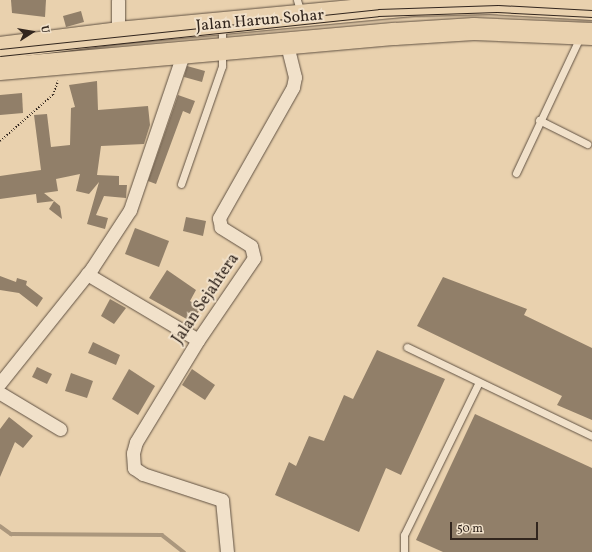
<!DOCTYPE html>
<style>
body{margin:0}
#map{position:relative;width:592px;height:552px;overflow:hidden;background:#e9d1ae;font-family:Vollkorn,serif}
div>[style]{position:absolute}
.stream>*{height:3.5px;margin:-1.75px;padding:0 1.75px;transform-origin:1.75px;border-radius:1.75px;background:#ab977d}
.building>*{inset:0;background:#917f69}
.path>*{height:2px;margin-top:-1px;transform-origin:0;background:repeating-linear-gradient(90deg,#32261e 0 1px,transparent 0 3px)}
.roads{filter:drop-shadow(0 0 1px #605142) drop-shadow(0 0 1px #605142)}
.service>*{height:7px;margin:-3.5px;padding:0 3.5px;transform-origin:3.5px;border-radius:3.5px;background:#f1e1ca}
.minor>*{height:13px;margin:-6.5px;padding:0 6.5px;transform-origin:6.5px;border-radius:6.5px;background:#f1e1ca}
.trunk>*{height:22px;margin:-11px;padding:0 11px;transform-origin:11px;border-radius:11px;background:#e9d1ae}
.tram>*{height:1px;margin:-0.5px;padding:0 0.5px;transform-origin:0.5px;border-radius:0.5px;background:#32261e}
span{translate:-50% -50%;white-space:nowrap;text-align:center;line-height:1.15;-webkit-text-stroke:4px #f1e1ca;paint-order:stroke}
.street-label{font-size:16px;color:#32261e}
.north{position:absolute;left:12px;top:12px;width:40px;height:40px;-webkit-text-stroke:3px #f1e1ca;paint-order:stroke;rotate:78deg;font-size:11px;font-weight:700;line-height:16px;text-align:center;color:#32261e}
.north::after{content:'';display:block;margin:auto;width:14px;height:18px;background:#32261e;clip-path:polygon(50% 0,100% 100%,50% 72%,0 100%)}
.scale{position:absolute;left:450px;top:522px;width:88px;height:18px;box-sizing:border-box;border:2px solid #32261e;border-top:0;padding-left:5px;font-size:12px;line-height:14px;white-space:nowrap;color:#32261e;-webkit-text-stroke:3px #f1e1ca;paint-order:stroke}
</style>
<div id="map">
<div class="stream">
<i style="left:0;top:526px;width:14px;rotate:36deg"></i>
<i style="left:11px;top:534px;width:151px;rotate:0.4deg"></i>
<i style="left:162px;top:535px;width:28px;rotate:38deg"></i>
</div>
<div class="building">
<i style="clip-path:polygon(11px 0,46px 0,45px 17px,12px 13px)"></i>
<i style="clip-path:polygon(81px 11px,84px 22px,66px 27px,63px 16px)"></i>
<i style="clip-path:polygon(187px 66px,205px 71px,202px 82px,184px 77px)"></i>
<i style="clip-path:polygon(97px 81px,98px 110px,148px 106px,150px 125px,144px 144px,101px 146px,97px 175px,119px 176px,119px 185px,127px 185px,126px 198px,104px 196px,96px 215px,108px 218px,105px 229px,87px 224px,99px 182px,89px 194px,76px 191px,80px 174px,56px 179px,58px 191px,44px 193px,54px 201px,37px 203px,36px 194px,0 199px,0 176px,41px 170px,34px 115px,47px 114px,51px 147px,70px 145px,71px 108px,75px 107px,69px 85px)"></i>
<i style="clip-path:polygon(22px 93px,23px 113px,0 115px,0 95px)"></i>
<i style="clip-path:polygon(178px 95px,195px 101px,190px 114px,183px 111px,156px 184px,148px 181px)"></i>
<i style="clip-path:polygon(54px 201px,60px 206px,62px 219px,49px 209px)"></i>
<i style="clip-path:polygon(186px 217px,206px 221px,203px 236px,183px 231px)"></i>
<i style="clip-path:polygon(135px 228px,169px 241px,159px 267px,125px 254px)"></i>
<i style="clip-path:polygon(167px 270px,196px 290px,190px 301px,201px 308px,192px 322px,149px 298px)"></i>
<i style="clip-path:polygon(0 276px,16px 282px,17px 278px,27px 281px,26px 285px,43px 298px,37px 307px,19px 293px,0 290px)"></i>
<i style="clip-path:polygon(443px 277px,527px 309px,524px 315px,592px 348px,592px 420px,557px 405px,562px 396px,417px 326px)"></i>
<i style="clip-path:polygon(110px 299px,126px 308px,114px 324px,101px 316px)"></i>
<i style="clip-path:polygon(93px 342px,120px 355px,116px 365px,88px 353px)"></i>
<i style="clip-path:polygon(377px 350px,445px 379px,401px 475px,386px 468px,359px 532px,275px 495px,289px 462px,296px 466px,309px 436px,324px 441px,344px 395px,353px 399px)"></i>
<i style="clip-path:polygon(37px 367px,52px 374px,47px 384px,32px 377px)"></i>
<i style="clip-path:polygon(129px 369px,155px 386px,138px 415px,112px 399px)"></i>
<i style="clip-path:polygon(192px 369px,215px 385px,205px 400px,182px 385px)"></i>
<i style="clip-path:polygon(71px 373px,93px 381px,87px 398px,65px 391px)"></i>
<i style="clip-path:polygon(475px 414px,592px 468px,592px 552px,443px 552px,416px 540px)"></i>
<i style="clip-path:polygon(9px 417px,33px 436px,23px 448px,15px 442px,0 477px,0 429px)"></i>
</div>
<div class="path">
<i style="left:0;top:141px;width:70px;rotate:-41deg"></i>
<i style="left:53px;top:95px;width:15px;rotate:-70deg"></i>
</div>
<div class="roads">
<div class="service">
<i style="left:297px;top:0;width:14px;rotate:73deg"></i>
<i style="left:539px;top:120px;width:54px;rotate:26.6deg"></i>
<i style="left:516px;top:173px;width:150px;rotate:-64.8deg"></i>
<i style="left:181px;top:184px;width:125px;rotate:-70.8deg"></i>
<i style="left:222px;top:66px;width:41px;rotate:-90deg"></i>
<i style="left:407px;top:347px;width:205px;rotate:25.7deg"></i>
<i style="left:404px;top:552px;width:17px;rotate:-90deg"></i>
<i style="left:404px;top:535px;width:170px;rotate:-63.9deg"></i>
</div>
<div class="minor">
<i style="left:118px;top:0;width:33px;rotate:90deg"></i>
<i style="left:87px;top:274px;width:129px;rotate:30.7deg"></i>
<i style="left:0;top:383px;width:147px;rotate:-51.3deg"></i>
<i style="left:92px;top:268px;width:69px;rotate:-56.8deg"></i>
<i style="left:130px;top:210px;width:165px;rotate:-71.2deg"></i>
<i style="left:0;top:393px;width:70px;rotate:31deg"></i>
<i style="left:227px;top:552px;width:52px;rotate:-95.5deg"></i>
<i style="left:222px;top:500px;width:83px;rotate:-161.8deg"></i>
<i style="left:143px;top:474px;width:11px;rotate:-146deg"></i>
<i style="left:134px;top:468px;width:15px;rotate:-94deg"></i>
<i style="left:133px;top:453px;width:11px;rotate:-75deg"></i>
<i style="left:136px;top:442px;width:119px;rotate:-58.7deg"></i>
<i style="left:198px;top:340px;width:99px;rotate:-55.7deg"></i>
<i style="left:254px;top:258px;width:12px;rotate:-104deg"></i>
<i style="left:251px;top:246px;width:36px;rotate:-148deg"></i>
<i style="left:221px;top:227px;width:9px;rotate:-103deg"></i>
<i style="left:219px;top:218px;width:150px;rotate:-60.5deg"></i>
<i style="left:293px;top:87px;width:10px;rotate:-79deg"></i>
<i style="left:295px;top:77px;width:34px;rotate:-104deg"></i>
</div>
<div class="trunk">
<i style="left:0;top:48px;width:119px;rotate:-7.2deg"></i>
<i style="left:118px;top:33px;width:299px;rotate:-5.4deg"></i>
<i style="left:416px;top:5px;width:74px;rotate:-1.5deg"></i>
<i style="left:490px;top:3px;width:102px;rotate:3.4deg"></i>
<i style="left:0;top:69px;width:397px;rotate:-5.1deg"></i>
<i style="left:395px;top:34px;width:79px;rotate:-3.6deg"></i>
<i style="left:474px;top:29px;width:118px;rotate:2.4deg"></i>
</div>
</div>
<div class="tram">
<i style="left:0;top:49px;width:380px;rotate:-6deg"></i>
<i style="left:378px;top:9px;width:120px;rotate:-1.9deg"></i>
<i style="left:498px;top:5px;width:94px;rotate:3deg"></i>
<i style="left:0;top:56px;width:380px;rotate:-6deg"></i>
<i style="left:378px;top:16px;width:119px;rotate:-1.9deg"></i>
<i style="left:497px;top:12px;width:95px;rotate:3deg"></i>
</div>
<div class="street-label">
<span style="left:260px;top:21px;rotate:-5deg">Jalan Harun Sohar</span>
<span style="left:206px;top:299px;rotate:-56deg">Jalan Sejahtera</span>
</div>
<div class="north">U</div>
<div class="scale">50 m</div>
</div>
